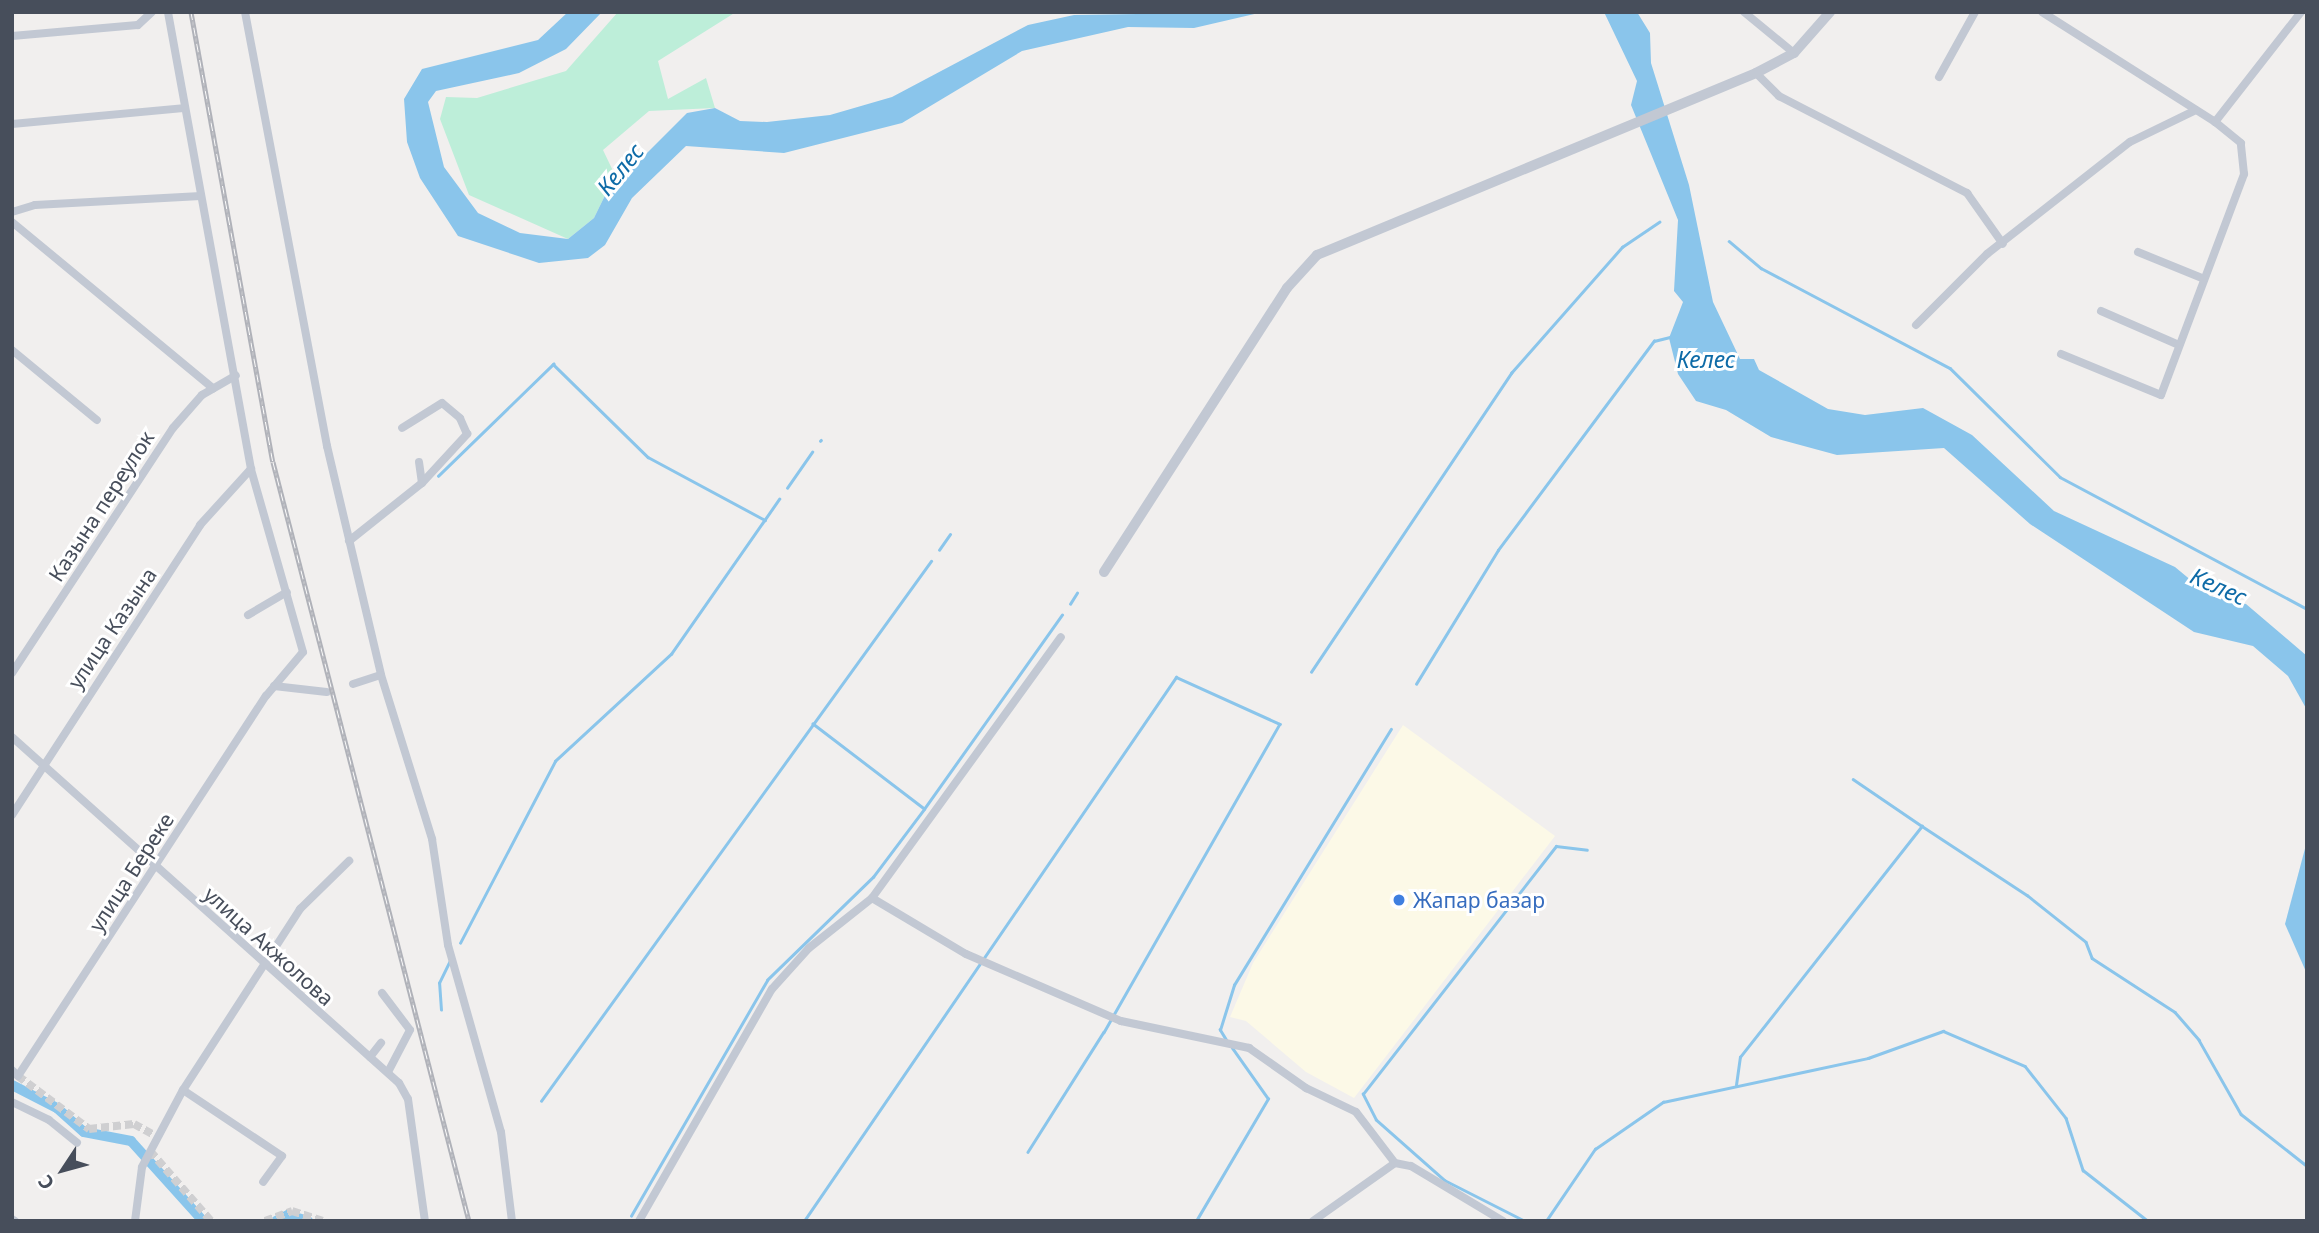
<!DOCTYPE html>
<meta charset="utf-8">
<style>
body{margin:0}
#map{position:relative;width:2319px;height:1233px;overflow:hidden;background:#f1efee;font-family:"Noto Sans",sans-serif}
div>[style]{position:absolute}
.commercial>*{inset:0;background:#fcf9e7}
.green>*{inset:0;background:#bdeed9}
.water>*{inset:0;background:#8ac5eb}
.stream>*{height:2.5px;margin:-1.25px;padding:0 1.25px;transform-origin:1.25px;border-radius:1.25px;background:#8ac5eb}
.canal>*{height:10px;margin:-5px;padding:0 5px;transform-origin:5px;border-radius:5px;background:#8ac5eb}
.minor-tunnel>*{height:8px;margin-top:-4px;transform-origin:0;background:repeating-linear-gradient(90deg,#cfcfd1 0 8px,transparent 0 12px)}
.minor>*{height:8px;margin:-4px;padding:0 4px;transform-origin:4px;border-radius:4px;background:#c2c8d3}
.tertiary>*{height:10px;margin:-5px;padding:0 5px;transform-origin:5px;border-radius:5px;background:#c2c8d3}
.rail>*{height:5px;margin-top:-2.5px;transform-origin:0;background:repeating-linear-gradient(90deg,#fff 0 8px,#b0b2b9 0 16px);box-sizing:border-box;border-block:2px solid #b0b2b9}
.dots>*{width:19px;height:19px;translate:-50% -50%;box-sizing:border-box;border:4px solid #fff;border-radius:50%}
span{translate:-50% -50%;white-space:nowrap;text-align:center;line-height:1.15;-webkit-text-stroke:6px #fff;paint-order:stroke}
.street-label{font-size:21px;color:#474e5b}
.shop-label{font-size:21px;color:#366cbe}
.left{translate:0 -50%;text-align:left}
.water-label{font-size:23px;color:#0e6ba7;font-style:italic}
.frame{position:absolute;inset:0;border:14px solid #474e5b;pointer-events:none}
.north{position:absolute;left:28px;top:1135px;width:70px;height:70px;-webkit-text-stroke:5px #fff;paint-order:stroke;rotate:234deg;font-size:19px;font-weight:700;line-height:28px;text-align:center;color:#474e5b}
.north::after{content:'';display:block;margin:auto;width:24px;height:32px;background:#474e5b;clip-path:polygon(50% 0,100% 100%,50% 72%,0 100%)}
</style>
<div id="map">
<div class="commercial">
<i style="clip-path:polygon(1403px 725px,1555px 836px,1354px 1098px,1306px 1072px,1246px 1021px,1230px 1017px,1253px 963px)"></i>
</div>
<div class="green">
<i style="clip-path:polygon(618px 12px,736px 12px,658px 61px,668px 99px,706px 78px,715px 108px,649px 111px,603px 150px,615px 175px,594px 218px,568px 239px,469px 195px,440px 119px,446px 97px,477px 98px,566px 71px)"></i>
</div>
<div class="water">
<i style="clip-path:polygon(568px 12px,602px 12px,566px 49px,519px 73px,436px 91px,428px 102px,444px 167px,478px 213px,520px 233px,568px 239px,594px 218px,615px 175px,629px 171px,687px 113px,715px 108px,740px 121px,767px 122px,830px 115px,892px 97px,1028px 25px,1074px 15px,1263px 12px,1194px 28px,1128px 27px,1022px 51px,902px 123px,784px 153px,686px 146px,632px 198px,605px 245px,588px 258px,539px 263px,458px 236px,420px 178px,407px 142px,404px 99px,422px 69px,538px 40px)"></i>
<i style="clip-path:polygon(1604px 12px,1637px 12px,1650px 33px,1651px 63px,1689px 185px,1713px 302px,1740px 359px,1754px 359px,1759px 370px,1828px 409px,1865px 415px,1923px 408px,1972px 435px,2054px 511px,2175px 567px,2210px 596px,2246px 604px,2307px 656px,2307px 710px,2288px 676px,2253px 646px,2194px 632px,2030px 524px,1944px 448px,1837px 455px,1771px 437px,1726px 410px,1696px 401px,1678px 374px,1669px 338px,1683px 302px,1674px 291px,1678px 220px,1631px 105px,1637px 81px)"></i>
<i style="clip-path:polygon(2307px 841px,2307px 974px,2285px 924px)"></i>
</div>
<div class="stream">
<i style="left:1729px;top:241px;width:42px;rotate:40.2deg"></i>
<i style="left:1761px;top:268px;width:214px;rotate:27.9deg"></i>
<i style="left:1950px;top:368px;width:155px;rotate:44.7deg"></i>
<i style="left:2060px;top:477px;width:280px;rotate:28.1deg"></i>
<i style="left:820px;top:441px;width:1px;rotate:-45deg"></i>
<i style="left:438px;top:476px;width:161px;rotate:-44.2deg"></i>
<i style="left:553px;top:364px;width:133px;rotate:44.4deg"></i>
<i style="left:648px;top:457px;width:133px;rotate:28.3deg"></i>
<i style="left:787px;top:488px;width:44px;rotate:-55.2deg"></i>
<i style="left:939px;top:550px;width:19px;rotate:-55deg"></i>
<i style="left:1070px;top:604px;width:13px;rotate:-58deg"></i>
<i style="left:1311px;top:672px;width:360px;rotate:-56.2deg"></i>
<i style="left:1511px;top:373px;width:168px;rotate:-48.6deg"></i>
<i style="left:1622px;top:247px;width:45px;rotate:-34deg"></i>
<i style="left:1416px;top:684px;width:157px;rotate:-58.5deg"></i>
<i style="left:1498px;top:550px;width:261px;rotate:-53.3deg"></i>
<i style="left:1654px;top:341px;width:16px;rotate:-14deg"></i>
<i style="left:1853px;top:779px;width:83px;rotate:34.3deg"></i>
<i style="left:924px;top:809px;width:238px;rotate:-54.6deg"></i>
<i style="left:460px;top:943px;width:205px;rotate:-62.4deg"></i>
<i style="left:555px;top:761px;width:158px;rotate:-42.7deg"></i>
<i style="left:671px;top:654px;width:189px;rotate:-55.1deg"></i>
<i style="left:441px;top:1010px;width:27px;rotate:-94deg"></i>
<i style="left:439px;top:983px;width:25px;rotate:-64deg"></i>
<i style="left:1226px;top:1040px;width:12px;rotate:-121deg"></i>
<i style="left:1220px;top:1030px;width:47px;rotate:-72.7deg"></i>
<i style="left:1234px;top:985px;width:300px;rotate:-58.5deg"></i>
<i style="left:1736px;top:1085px;width:28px;rotate:-82deg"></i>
<i style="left:1740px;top:1057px;width:294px;rotate:-51.8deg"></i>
<i style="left:1922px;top:826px;width:126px;rotate:33.3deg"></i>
<i style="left:2027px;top:895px;width:75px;rotate:38.5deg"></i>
<i style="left:2086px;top:942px;width:17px;rotate:69deg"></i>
<i style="left:2092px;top:958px;width:99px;rotate:33deg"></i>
<i style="left:2175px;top:1012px;width:37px;rotate:49deg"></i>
<i style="left:2199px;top:1040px;width:85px;rotate:60.4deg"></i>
<i style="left:2241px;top:1114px;width:84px;rotate:38.2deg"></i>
<i style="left:541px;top:1101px;width:666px;rotate:-54.16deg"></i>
<i style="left:631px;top:1216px;width:272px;rotate:-60deg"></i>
<i style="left:767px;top:980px;width:148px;rotate:-44.2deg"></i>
<i style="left:873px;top:877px;width:85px;rotate:-53.1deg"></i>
<i style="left:924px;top:809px;width:140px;rotate:-142.6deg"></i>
<i style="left:804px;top:1221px;width:659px;rotate:-55.63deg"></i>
<i style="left:1176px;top:677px;width:114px;rotate:24.3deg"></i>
<i style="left:1280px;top:724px;width:355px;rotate:119.7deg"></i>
<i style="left:1104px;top:1032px;width:142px;rotate:122.3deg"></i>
<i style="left:1196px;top:1221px;width:142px;rotate:-59.5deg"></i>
<i style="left:1268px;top:1099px;width:62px;rotate:-125.2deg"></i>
<i style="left:1524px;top:1221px;width:89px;rotate:-153.1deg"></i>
<i style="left:1445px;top:1181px;width:92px;rotate:-138.5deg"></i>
<i style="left:1376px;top:1120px;width:29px;rotate:-117deg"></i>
<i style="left:1363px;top:1094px;width:314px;rotate:-52.1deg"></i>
<i style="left:1556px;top:846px;width:31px;rotate:7deg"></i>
<i style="left:1546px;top:1221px;width:87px;rotate:-55.8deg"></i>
<i style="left:1595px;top:1149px;width:83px;rotate:-34.7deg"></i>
<i style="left:1663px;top:1102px;width:210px;rotate:-12.1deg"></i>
<i style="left:1868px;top:1058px;width:80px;rotate:-19.8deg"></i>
<i style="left:1943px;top:1031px;width:89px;rotate:23.1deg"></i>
<i style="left:2025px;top:1066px;width:66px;rotate:51.7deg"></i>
<i style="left:2066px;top:1118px;width:55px;rotate:71.9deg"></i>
<i style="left:2083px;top:1170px;width:83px;rotate:38.1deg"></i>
</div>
<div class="canal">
<i style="left:12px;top:1085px;width:51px;rotate:27.1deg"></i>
<i style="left:57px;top:1108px;width:36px;rotate:42deg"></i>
<i style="left:84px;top:1132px;width:48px;rotate:10.8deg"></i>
<i style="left:131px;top:1141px;width:108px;rotate:48deg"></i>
<i style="left:276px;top:1221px;width:13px;rotate:-27deg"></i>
<i style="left:288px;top:1215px;width:21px;rotate:17deg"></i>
</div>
<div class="minor-tunnel">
<i style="left:18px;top:1076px;width:89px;rotate:36.7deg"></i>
<i style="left:89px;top:1129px;width:45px;rotate:-6.3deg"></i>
<i style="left:134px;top:1124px;width:25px;rotate:29deg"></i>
<i style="left:150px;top:1151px;width:93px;rotate:48.9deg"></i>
<i style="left:265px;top:1221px;width:29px;rotate:-20deg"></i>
<i style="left:292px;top:1211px;width:32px;rotate:18deg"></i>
</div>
<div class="minor">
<i style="left:245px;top:12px;width:442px;rotate:79.3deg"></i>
<i style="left:327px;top:446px;width:235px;rotate:76.7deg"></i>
<i style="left:381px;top:675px;width:172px;rotate:72.7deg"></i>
<i style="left:432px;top:839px;width:107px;rotate:81.4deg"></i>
<i style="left:448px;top:945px;width:194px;rotate:74.2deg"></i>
<i style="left:501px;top:1132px;width:90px;rotate:83deg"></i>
<i style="left:1744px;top:12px;width:65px;rotate:39.4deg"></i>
<i style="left:2042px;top:12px;width:205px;rotate:32.4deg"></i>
<i style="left:2215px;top:122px;width:140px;rotate:-52deg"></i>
<i style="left:12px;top:36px;width:126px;rotate:-5deg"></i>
<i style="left:138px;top:25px;width:19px;rotate:-43deg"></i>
<i style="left:1756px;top:73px;width:33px;rotate:45deg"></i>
<i style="left:1779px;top:96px;width:212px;rotate:27.3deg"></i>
<i style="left:1967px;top:193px;width:62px;rotate:54.8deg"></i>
<i style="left:1939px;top:77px;width:74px;rotate:-61deg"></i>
<i style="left:12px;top:124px;width:172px;rotate:-5.3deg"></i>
<i style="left:12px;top:212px;width:24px;rotate:-17deg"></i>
<i style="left:35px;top:205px;width:166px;rotate:-3.1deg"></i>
<i style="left:12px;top:222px;width:261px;rotate:39.6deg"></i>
<i style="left:2138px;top:252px;width:71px;rotate:22.2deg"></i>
<i style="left:2101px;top:311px;width:85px;rotate:23.6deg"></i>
<i style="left:1916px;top:325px;width:100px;rotate:-45deg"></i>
<i style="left:1987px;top:254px;width:182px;rotate:-38.1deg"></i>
<i style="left:2130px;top:142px;width:73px;rotate:-25.9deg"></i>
<i style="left:12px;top:350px;width:110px;rotate:39.5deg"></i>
<i style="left:2061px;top:354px;width:108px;rotate:22.3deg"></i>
<i style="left:2161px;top:395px;width:236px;rotate:-69.4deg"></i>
<i style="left:2244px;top:174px;width:31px;rotate:-96deg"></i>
<i style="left:2241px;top:143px;width:33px;rotate:-141deg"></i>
<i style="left:419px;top:462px;width:21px;rotate:82deg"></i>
<i style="left:349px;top:541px;width:93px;rotate:-38.5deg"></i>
<i style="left:422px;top:483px;width:67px;rotate:-47.4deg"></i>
<i style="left:467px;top:434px;width:17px;rotate:-114deg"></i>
<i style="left:460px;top:418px;width:23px;rotate:-140deg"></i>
<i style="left:442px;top:403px;width:47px;rotate:148deg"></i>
<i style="left:248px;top:615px;width:45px;rotate:-30.5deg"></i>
<i style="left:12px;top:673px;width:293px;rotate:-56.7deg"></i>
<i style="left:173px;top:428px;width:44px;rotate:-48.7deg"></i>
<i style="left:202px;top:395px;width:39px;rotate:-30deg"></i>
<i style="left:353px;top:684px;width:29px;rotate:-18deg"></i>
<i style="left:274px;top:686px;width:53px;rotate:6.5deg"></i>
<i style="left:12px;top:737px;width:519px;rotate:41.8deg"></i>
<i style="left:399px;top:1083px;width:18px;rotate:61deg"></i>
<i style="left:408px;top:1099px;width:123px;rotate:82.1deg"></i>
<i style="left:12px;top:815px;width:346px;rotate:-57deg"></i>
<i style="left:200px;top:525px;width:76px;rotate:-47.7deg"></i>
<i style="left:872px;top:898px;width:109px;rotate:30.8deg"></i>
<i style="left:966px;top:954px;width:169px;rotate:23.4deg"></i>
<i style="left:1121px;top:1021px;width:131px;rotate:11.9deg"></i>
<i style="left:1249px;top:1048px;width:70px;rotate:35.1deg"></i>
<i style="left:1306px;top:1088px;width:55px;rotate:25.6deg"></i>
<i style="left:1356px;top:1112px;width:64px;rotate:52.6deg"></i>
<i style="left:382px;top:993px;width:46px;rotate:52.9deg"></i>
<i style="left:410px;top:1030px;width:47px;rotate:117.6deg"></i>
<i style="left:370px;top:1057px;width:18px;rotate:-52deg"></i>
<i style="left:12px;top:1070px;width:8px;rotate:45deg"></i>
<i style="left:18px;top:1076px;width:454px;rotate:-56.9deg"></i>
<i style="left:266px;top:696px;width:57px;rotate:-49.9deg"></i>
<i style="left:303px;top:652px;width:190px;rotate:-105.9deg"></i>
<i style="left:251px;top:469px;width:464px;rotate:-100.3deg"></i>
<i style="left:183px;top:1090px;width:119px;rotate:33.7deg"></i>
<i style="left:282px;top:1156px;width:32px;rotate:126deg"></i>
<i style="left:12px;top:1102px;width:41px;rotate:25.9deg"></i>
<i style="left:49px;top:1120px;width:36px;rotate:39deg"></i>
<i style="left:12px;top:1219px;width:4px;rotate:34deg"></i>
<i style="left:135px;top:1221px;width:54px;rotate:-82.6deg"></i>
<i style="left:142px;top:1167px;width:87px;rotate:-62deg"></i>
<i style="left:183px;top:1090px;width:216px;rotate:-57.1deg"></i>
<i style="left:300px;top:909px;width:69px;rotate:-44.4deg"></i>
<i style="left:639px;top:1221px;width:267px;rotate:-60.2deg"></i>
<i style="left:772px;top:989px;width:55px;rotate:-47.9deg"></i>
<i style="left:809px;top:948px;width:80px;rotate:-38.4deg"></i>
<i style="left:872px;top:898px;width:322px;rotate:-54.1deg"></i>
<i style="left:1313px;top:1221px;width:100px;rotate:-35.3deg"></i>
<i style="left:1395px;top:1163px;width:16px;rotate:11deg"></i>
<i style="left:1411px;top:1166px;width:107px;rotate:30.9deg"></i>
</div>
<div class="tertiary">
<i style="left:1104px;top:572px;width:338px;rotate:-57.2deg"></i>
<i style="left:1287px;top:288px;width:45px;rotate:-47.7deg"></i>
<i style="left:1317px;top:255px;width:475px;rotate:-22.5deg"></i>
<i style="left:1756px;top:73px;width:43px;rotate:-27.8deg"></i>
<i style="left:1794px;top:53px;width:55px;rotate:-48.7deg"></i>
</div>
<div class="rail">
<i style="left:191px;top:12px;width:457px;rotate:79.7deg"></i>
<i style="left:273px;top:462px;width:784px;rotate:75.52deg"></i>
</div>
<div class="dots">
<i style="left:1399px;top:900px;background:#3f7fe0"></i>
</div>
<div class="street-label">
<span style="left:101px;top:506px;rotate:-57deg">Казына переулок</span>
<span style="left:112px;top:628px;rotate:-56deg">улица Казына</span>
<span style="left:131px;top:872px;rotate:-57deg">улица Береке</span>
<span style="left:269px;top:946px;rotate:42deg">улица Акжолова</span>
</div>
<div class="shop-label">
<span class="left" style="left:1413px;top:900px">Жапар базар</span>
</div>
<div class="water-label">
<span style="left:620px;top:169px;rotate:-51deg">Келес</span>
<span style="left:1706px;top:359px">Келес</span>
<span style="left:2219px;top:586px;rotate:24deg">Келес</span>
</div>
<div class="frame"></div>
<div class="north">С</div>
</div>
